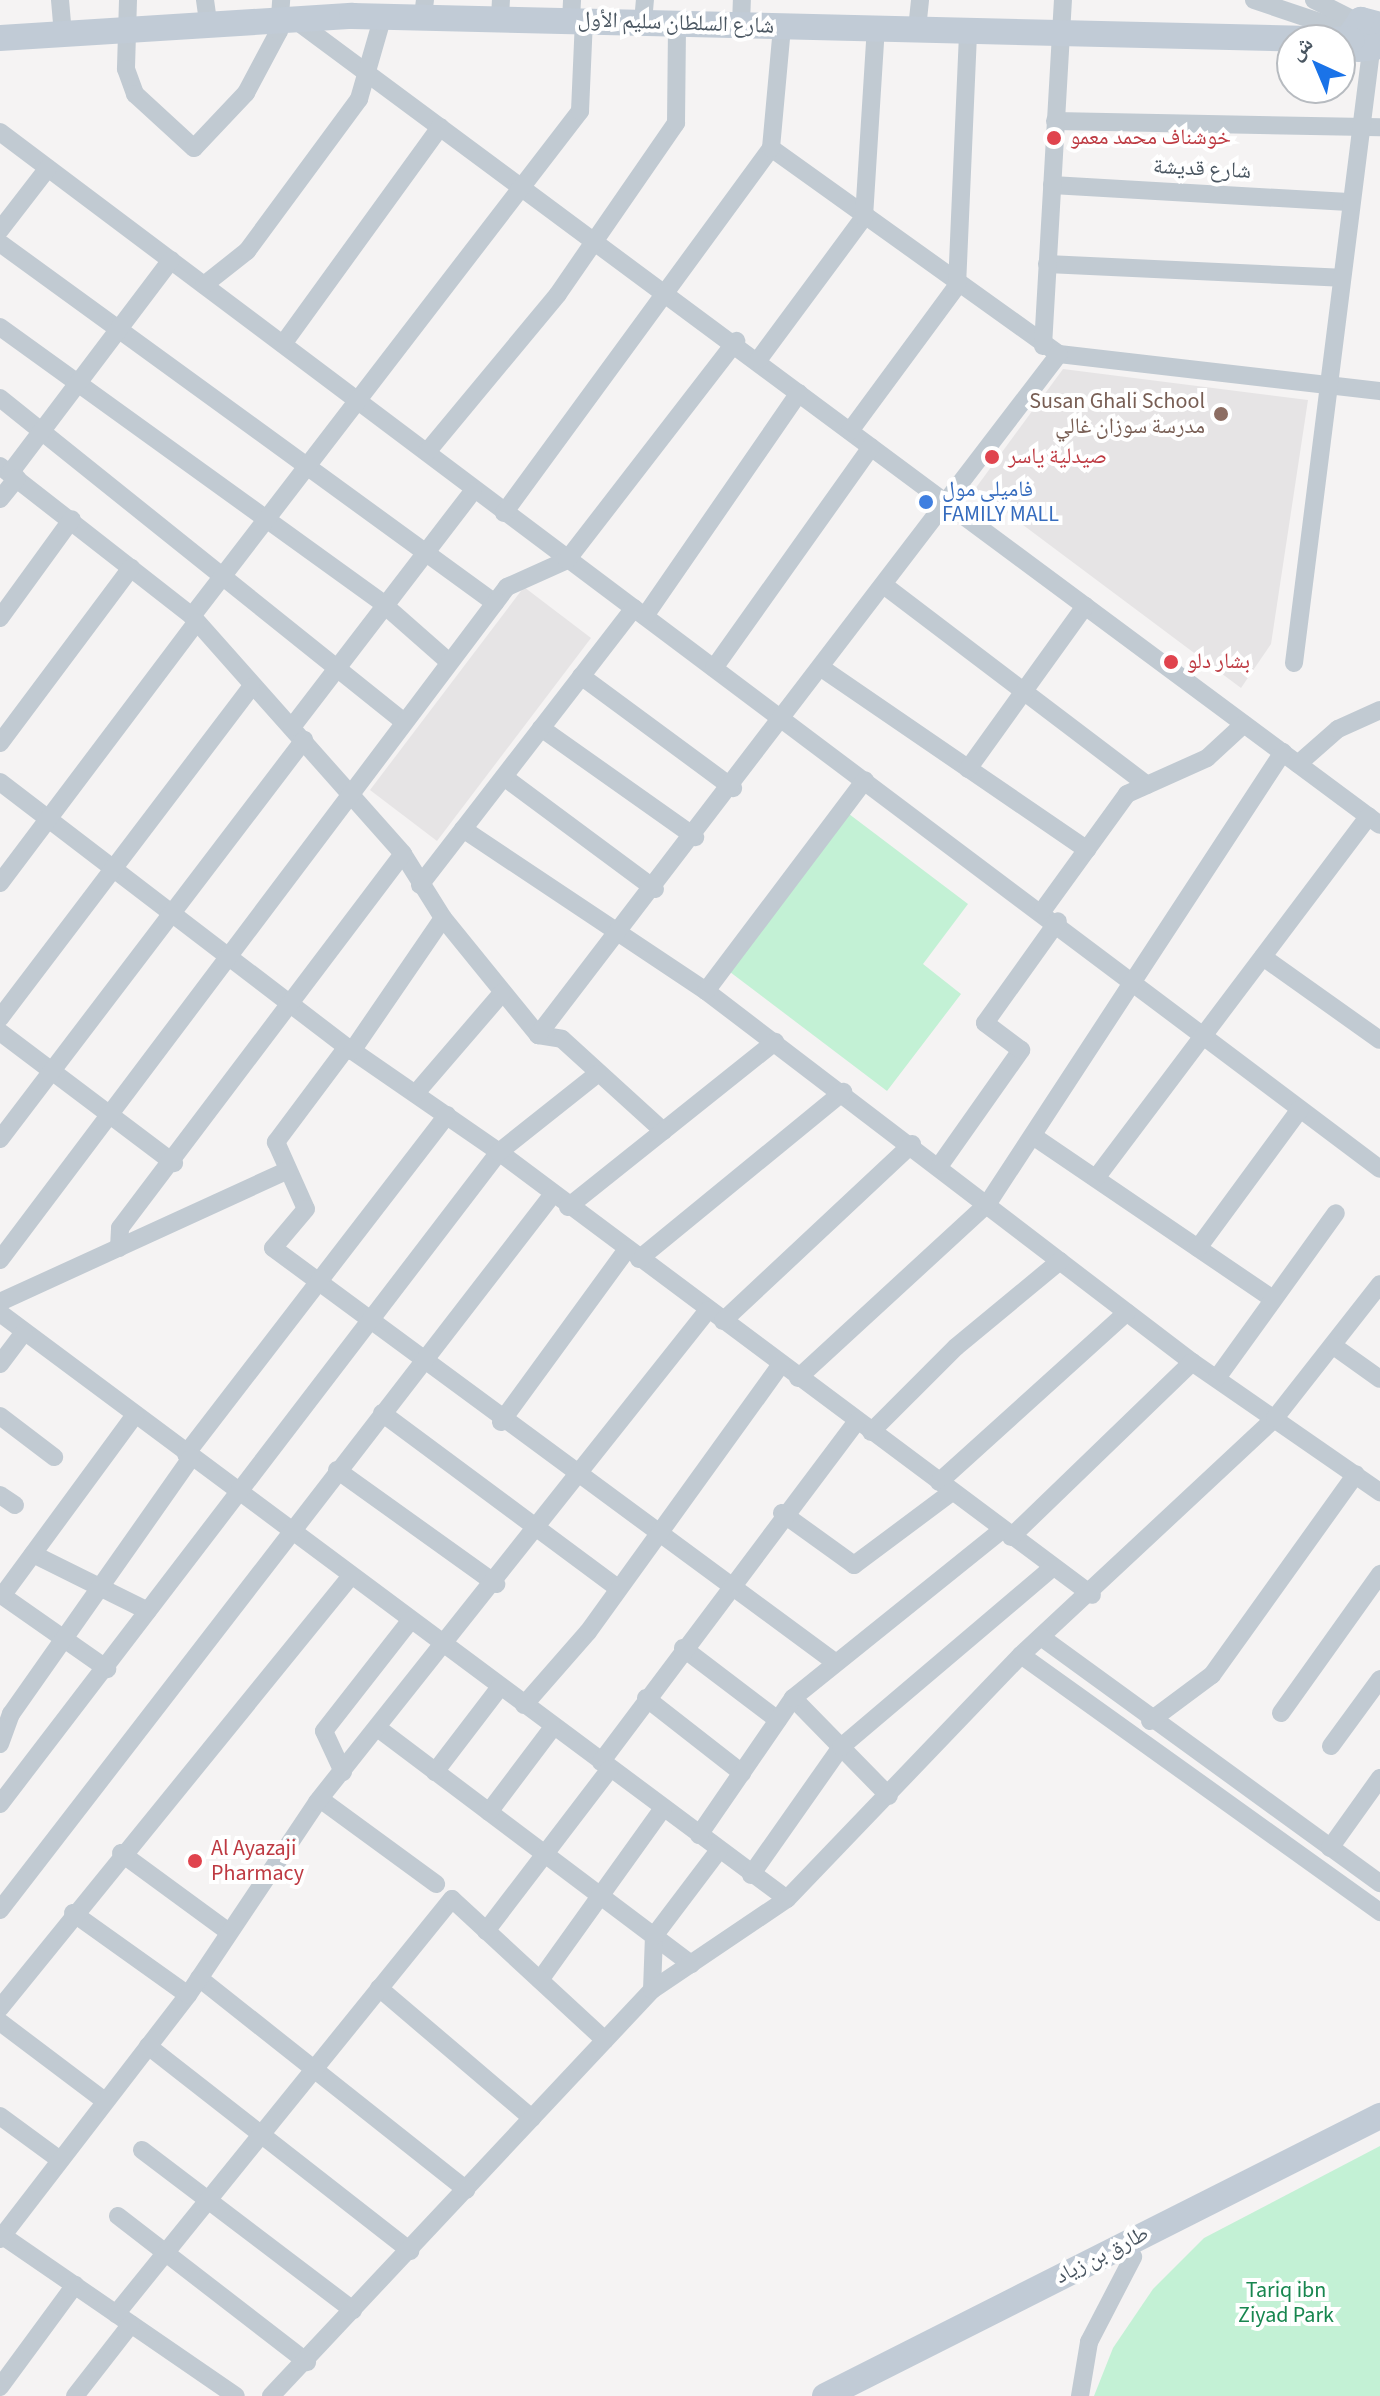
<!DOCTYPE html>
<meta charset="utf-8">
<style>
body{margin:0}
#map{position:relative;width:1380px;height:2396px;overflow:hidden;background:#f5f3f3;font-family:"Source Sans 3","Noto Naskh Arabic",sans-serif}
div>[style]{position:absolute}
.education>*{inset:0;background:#e6e4e5}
.green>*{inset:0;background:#c3f1d5}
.street>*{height:18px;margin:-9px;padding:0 9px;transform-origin:9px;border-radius:9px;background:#c1cad2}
.secondary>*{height:26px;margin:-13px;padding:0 13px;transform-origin:13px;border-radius:13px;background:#c1cbd6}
.dots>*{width:22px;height:22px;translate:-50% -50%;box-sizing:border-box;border:4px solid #fff;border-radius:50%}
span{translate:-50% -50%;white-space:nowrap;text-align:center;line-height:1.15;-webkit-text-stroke:8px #fff;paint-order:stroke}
.street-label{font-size:22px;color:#4a5661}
.health-label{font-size:22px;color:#be3a42}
.left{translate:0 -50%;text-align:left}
.education-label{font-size:22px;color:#785e54}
.right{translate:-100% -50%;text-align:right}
.shop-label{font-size:22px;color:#366cbe}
.park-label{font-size:22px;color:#17864f}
.north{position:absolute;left:1276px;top:24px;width:80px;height:80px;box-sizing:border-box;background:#fff;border:2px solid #b7bbc0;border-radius:50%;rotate:316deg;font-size:22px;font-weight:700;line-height:32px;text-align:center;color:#4a5661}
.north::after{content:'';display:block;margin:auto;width:28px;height:36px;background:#1a73e8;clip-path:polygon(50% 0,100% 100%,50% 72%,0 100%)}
</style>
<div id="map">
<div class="education">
<i style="clip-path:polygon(1063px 369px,1308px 400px,1271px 644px,1241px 688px,975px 489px)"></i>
<i style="clip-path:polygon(524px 587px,591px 638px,437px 841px,370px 790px)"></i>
</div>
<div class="green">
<i style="clip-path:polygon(849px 814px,968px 904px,923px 964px,961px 994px,887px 1091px,730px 972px)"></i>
<i style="clip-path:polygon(1380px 2146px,1380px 2396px,1094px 2396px,1113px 2348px,1153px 2289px,1204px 2238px)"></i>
</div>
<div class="street">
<i style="left:60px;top:0;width:32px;rotate:85deg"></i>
<i style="left:128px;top:0;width:69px;rotate:91.7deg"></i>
<i style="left:126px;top:69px;width:27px;rotate:70deg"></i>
<i style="left:135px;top:94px;width:80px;rotate:42.5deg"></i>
<i style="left:194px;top:148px;width:76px;rotate:-46.6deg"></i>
<i style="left:246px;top:93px;width:70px;rotate:-62deg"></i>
<i style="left:279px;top:31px;width:31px;rotate:-86deg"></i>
<i style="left:205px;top:0;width:22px;rotate:82deg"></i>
<i style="left:1254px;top:0;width:103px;rotate:18.6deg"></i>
<i style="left:1314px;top:0;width:49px;rotate:26.6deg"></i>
<i style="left:423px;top:16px;width:16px;rotate:-83deg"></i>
<i style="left:500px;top:18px;width:18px;rotate:-87deg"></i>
<i style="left:294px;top:19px;width:1352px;rotate:36.58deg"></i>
<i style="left:571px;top:20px;width:20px;rotate:-87deg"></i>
<i style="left:643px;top:22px;width:22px;rotate:-85deg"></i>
<i style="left:741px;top:25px;width:25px;rotate:-88deg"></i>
<i style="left:917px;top:29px;width:29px;rotate:-84deg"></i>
<i style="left:1055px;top:121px;width:325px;rotate:1.1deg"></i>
<i style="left:0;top:132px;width:1726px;rotate:36.92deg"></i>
<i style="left:771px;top:148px;width:354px;rotate:35.6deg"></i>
<i style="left:1059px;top:354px;width:323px;rotate:6.6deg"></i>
<i style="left:1052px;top:185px;width:297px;rotate:3.3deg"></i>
<i style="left:0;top:230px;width:78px;rotate:-52.3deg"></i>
<i style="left:0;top:243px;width:612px;rotate:36.03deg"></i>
<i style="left:1047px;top:264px;width:294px;rotate:2.7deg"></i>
<i style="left:204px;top:285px;width:55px;rotate:-38.3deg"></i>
<i style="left:247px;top:251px;width:189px;rotate:-53.6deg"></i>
<i style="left:359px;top:99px;width:86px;rotate:-73.9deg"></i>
<i style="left:0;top:327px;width:471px;rotate:35.8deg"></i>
<i style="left:382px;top:603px;width:89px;rotate:41.4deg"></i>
<i style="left:283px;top:344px;width:268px;rotate:-54.1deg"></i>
<i style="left:1043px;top:346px;width:347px;rotate:-86.7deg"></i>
<i style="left:759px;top:359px;width:177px;rotate:-53.5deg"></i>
<i style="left:864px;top:217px;width:189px;rotate:-86.4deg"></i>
<i style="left:0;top:398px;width:518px;rotate:38.73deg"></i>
<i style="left:850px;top:431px;width:180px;rotate:-53.6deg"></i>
<i style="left:957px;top:286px;width:256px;rotate:-87.5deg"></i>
<i style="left:427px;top:452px;width:205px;rotate:-50.3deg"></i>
<i style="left:558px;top:294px;width:208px;rotate:-55.4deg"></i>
<i style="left:676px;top:123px;width:100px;rotate:-89.4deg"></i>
<i style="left:0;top:466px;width:244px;rotate:38deg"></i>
<i style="left:192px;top:616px;width:318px;rotate:48.4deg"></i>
<i style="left:403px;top:854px;width:75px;rotate:58deg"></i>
<i style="left:443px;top:918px;width:151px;rotate:50.9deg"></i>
<i style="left:538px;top:1035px;width:24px;rotate:9deg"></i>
<i style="left:562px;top:1039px;width:137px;rotate:42.3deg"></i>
<i style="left:10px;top:473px;width:267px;rotate:-52.9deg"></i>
<i style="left:0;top:499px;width:27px;rotate:-51deg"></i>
<i style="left:504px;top:513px;width:452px;rotate:-53.8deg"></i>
<i style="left:771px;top:148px;width:122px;rotate:-84.8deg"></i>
<i style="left:885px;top:586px;width:329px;rotate:37.2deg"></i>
<i style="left:192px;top:616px;width:637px;rotate:-52.46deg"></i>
<i style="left:580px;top:111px;width:91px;rotate:-87.5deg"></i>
<i style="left:645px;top:616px;width:271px;rotate:-55.4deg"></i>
<i style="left:0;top:618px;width:122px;rotate:-54deg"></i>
<i style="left:1294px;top:663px;width:617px;rotate:-82.83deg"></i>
<i style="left:714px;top:668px;width:271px;rotate:-54.6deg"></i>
<i style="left:823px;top:669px;width:320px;rotate:34.4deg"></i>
<i style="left:581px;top:676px;width:189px;rotate:36.4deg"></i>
<i style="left:292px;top:727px;width:297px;rotate:-52.5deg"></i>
<i style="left:541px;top:728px;width:189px;rotate:35.3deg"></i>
<i style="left:0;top:743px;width:219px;rotate:-53.2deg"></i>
<i style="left:1298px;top:764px;width:53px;rotate:-41.2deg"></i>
<i style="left:1338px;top:729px;width:46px;rotate:-24.3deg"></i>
<i style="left:968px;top:769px;width:201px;rotate:-54.3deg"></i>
<i style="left:504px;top:777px;width:188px;rotate:36.6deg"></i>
<i style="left:0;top:782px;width:437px;rotate:37.4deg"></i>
<i style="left:347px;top:1047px;width:185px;rotate:34.6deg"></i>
<i style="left:499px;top:1152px;width:740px;rotate:36.76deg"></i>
<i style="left:463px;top:829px;width:292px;rotate:33.7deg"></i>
<i style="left:706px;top:991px;width:611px;rotate:37.36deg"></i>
<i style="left:1192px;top:1362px;width:229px;rotate:34.7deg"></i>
<i style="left:0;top:883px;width:326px;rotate:-53deg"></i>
<i style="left:420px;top:885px;width:350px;rotate:-52.3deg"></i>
<i style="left:1043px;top:910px;width:143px;rotate:-54.1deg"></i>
<i style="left:1127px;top:794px;width:88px;rotate:-24.2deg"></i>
<i style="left:1207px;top:758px;width:50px;rotate:-42.6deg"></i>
<i style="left:1263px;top:957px;width:143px;rotate:35.4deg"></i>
<i style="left:706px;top:991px;width:264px;rotate:-53deg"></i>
<i style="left:0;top:1018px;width:415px;rotate:-52.8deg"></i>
<i style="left:0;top:1032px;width:218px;rotate:37deg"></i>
<i style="left:538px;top:1035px;width:857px;rotate:-52.58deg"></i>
<i style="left:347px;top:1047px;width:119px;rotate:126.8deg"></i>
<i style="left:276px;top:1142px;width:73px;rotate:65.9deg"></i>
<i style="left:306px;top:1209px;width:51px;rotate:130.2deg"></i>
<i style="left:273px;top:1248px;width:694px;rotate:36.39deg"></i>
<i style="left:352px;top:1051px;width:161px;rotate:-55.6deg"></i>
<i style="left:416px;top:1093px;width:133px;rotate:-49.3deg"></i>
<i style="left:1033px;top:1136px;width:290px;rotate:34.2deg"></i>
<i style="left:0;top:1139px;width:502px;rotate:-52.7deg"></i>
<i style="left:940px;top:1165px;width:141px;rotate:-54.8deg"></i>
<i style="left:1021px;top:1050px;width:45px;rotate:-143.1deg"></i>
<i style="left:985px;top:1023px;width:125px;rotate:-54.4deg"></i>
<i style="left:1096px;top:1178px;width:453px;rotate:-53deg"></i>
<i style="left:568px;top:1207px;width:265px;rotate:-38.6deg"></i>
<i style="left:119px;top:1248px;width:20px;rotate:-87deg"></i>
<i style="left:120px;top:1228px;width:469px;rotate:-52.9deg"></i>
<i style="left:1198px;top:1248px;width:172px;rotate:-53.7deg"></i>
<i style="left:639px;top:1259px;width:264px;rotate:-39.3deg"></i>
<i style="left:0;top:1260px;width:843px;rotate:-53.01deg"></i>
<i style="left:507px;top:587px;width:66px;rotate:-24.2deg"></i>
<i style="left:567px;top:560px;width:277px;rotate:-52.3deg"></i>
<i style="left:0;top:1302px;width:315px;rotate:-24.6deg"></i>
<i style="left:0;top:1313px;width:981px;rotate:36.67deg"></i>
<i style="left:787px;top:1899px;width:338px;rotate:-46.2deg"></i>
<i style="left:1021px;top:1655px;width:347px;rotate:-43deg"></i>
<i style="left:1275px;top:1418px;width:170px;rotate:-51.9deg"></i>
<i style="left:723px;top:1321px;width:259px;rotate:-43.1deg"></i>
<i style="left:1335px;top:1347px;width:55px;rotate:35.4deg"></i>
<i style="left:0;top:1364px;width:39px;rotate:-53deg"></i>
<i style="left:798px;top:1378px;width:258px;rotate:-42.6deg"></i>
<i style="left:988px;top:1203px;width:539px;rotate:-56.81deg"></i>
<i style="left:1217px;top:1378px;width:203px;rotate:-54.2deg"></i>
<i style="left:382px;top:1413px;width:294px;rotate:36.6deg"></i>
<i style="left:0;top:1416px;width:68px;rotate:37.2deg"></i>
<i style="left:501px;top:1422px;width:214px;rotate:-53.9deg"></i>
<i style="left:871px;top:1432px;width:120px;rotate:-45deg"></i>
<i style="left:956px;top:1347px;width:135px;rotate:-39.6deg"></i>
<i style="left:186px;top:1454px;width:428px;rotate:-52.4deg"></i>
<i style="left:337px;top:1470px;width:196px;rotate:35.6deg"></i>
<i style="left:939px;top:1482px;width:253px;rotate:-42.1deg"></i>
<i style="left:0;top:1495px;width:18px;rotate:34deg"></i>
<i style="left:782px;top:1513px;width:89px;rotate:35.8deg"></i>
<i style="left:854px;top:1565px;width:122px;rotate:-36.7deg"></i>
<i style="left:1011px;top:1537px;width:252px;rotate:-44deg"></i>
<i style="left:33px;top:1554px;width:128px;rotate:26.4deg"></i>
<i style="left:0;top:1594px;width:131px;rotate:35deg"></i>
<i style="left:2px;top:1596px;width:225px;rotate:-53.7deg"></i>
<i style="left:1041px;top:1637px;width:419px;rotate:36deg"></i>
<i style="left:683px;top:1648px;width:119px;rotate:37.2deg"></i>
<i style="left:1021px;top:1655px;width:442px;rotate:35.6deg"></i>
<i style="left:646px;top:1698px;width:122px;rotate:38deg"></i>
<i style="left:793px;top:1698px;width:137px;rotate:45.6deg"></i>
<i style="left:524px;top:1705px;width:97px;rotate:-48.8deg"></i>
<i style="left:588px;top:1632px;width:330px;rotate:-54.2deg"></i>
<i style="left:1281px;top:1713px;width:171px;rotate:-54.5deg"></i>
<i style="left:1150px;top:1721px;width:77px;rotate:-36.6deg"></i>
<i style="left:1212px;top:1675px;width:247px;rotate:-54.4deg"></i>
<i style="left:379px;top:1729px;width:391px;rotate:37deg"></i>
<i style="left:0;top:1744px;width:32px;rotate:-70deg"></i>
<i style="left:11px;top:1714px;width:313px;rotate:-54.9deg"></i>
<i style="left:1331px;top:1746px;width:83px;rotate:-53.8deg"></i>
<i style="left:601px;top:1762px;width:426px;rotate:-53.1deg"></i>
<i style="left:343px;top:1772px;width:45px;rotate:-114.9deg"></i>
<i style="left:324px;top:1731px;width:140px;rotate:-52deg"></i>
<i style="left:435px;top:1772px;width:107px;rotate:-52.6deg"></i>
<i style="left:320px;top:1799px;width:144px;rotate:36.2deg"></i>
<i style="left:0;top:1804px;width:821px;rotate:-52.57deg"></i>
<i style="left:499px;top:1152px;width:125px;rotate:-38.5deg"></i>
<i style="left:489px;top:1812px;width:106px;rotate:-53deg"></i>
<i style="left:699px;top:1835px;width:166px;rotate:-55.5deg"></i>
<i style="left:793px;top:1698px;width:268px;rotate:-38.8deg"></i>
<i style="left:1330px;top:1848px;width:86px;rotate:-54.5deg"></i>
<i style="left:121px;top:1853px;width:134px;rotate:36.2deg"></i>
<i style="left:751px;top:1875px;width:156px;rotate:-54.9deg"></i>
<i style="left:841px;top:1747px;width:278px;rotate:-40.3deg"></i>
<i style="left:0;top:1910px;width:905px;rotate:-52.32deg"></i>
<i style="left:73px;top:1913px;width:141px;rotate:35.5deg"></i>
<i style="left:486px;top:1931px;width:204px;rotate:-52.6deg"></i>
<i style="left:199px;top:1978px;width:341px;rotate:38.4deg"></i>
<i style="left:540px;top:1980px;width:211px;rotate:-54.4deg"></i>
<i style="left:379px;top:1988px;width:201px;rotate:40.4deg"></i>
<i style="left:652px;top:1990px;width:54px;rotate:-87.9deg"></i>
<i style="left:654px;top:1936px;width:108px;rotate:-52.9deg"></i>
<i style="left:0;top:2008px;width:557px;rotate:-50.91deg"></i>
<i style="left:0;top:2022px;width:131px;rotate:37deg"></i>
<i style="left:148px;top:2046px;width:333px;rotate:38deg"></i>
<i style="left:0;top:2116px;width:74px;rotate:36.3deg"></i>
<i style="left:142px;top:2150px;width:265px;rotate:37.2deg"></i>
<i style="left:118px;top:2216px;width:239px;rotate:37.7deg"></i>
<i style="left:0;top:2234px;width:286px;rotate:34.5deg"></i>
<i style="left:0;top:2239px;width:308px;rotate:-52.4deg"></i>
<i style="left:188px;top:1995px;width:232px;rotate:-56.2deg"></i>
<i style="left:317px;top:1802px;width:628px;rotate:-51.53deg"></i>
<i style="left:116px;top:2314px;width:534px;rotate:-51.01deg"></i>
<i style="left:452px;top:1899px;width:208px;rotate:42.7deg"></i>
<i style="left:0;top:2387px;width:127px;rotate:-53.7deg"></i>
<i style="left:75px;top:2396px;width:91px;rotate:-52.1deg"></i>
<i style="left:271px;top:2396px;width:557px;rotate:-46.82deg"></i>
<i style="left:652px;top:1990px;width:163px;rotate:-34deg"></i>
<i style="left:1080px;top:2396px;width:55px;rotate:-80.5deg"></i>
<i style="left:1089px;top:2342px;width:96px;rotate:-62.6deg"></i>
</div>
<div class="secondary">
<i style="left:1380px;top:25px;width:20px;rotate:-165deg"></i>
<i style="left:1361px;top:20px;width:16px;rotate:125deg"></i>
<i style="left:1352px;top:33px;width:17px;rotate:66deg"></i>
<i style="left:1359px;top:49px;width:21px;rotate:-8deg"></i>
<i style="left:0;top:38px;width:353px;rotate:-3.6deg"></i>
<i style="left:352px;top:16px;width:1000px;rotate:1.37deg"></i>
<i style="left:825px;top:2396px;width:622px;rotate:-26.77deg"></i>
</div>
<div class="dots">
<i style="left:1054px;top:138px;background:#e0444e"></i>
<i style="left:1221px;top:414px;background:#8d6e63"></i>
<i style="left:992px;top:457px;background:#e0444e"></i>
<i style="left:926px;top:502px;background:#3f7fe0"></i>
<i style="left:1171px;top:662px;background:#e0444e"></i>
<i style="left:195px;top:1861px;background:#e0444e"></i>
</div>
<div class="street-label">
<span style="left:676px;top:23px;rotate:2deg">شارع السلطان سليم الأول</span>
<span style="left:1202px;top:169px;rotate:3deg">شارع قديشة</span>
<span style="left:1102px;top:2255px;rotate:-27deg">طارق بن زياد</span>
</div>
<div class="health-label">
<span class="left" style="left:1070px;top:138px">خوشناف محمد معمو</span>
<span class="left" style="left:1008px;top:457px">صيدلية ياسر</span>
<span class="left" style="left:1187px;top:662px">بشار دلو</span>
<span class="left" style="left:211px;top:1861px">Al Ayazaji<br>Pharmacy</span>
</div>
<div class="education-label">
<span class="right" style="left:1205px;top:414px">Susan Ghali School<br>مدرسة سوزان غالي</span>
</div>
<div class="shop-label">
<span class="left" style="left:942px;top:502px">فاميلي مول<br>FAMILY MALL</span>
</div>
<div class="park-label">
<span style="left:1286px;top:2303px">Tariq ibn<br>Ziyad Park</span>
</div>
<div class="north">ش</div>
</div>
